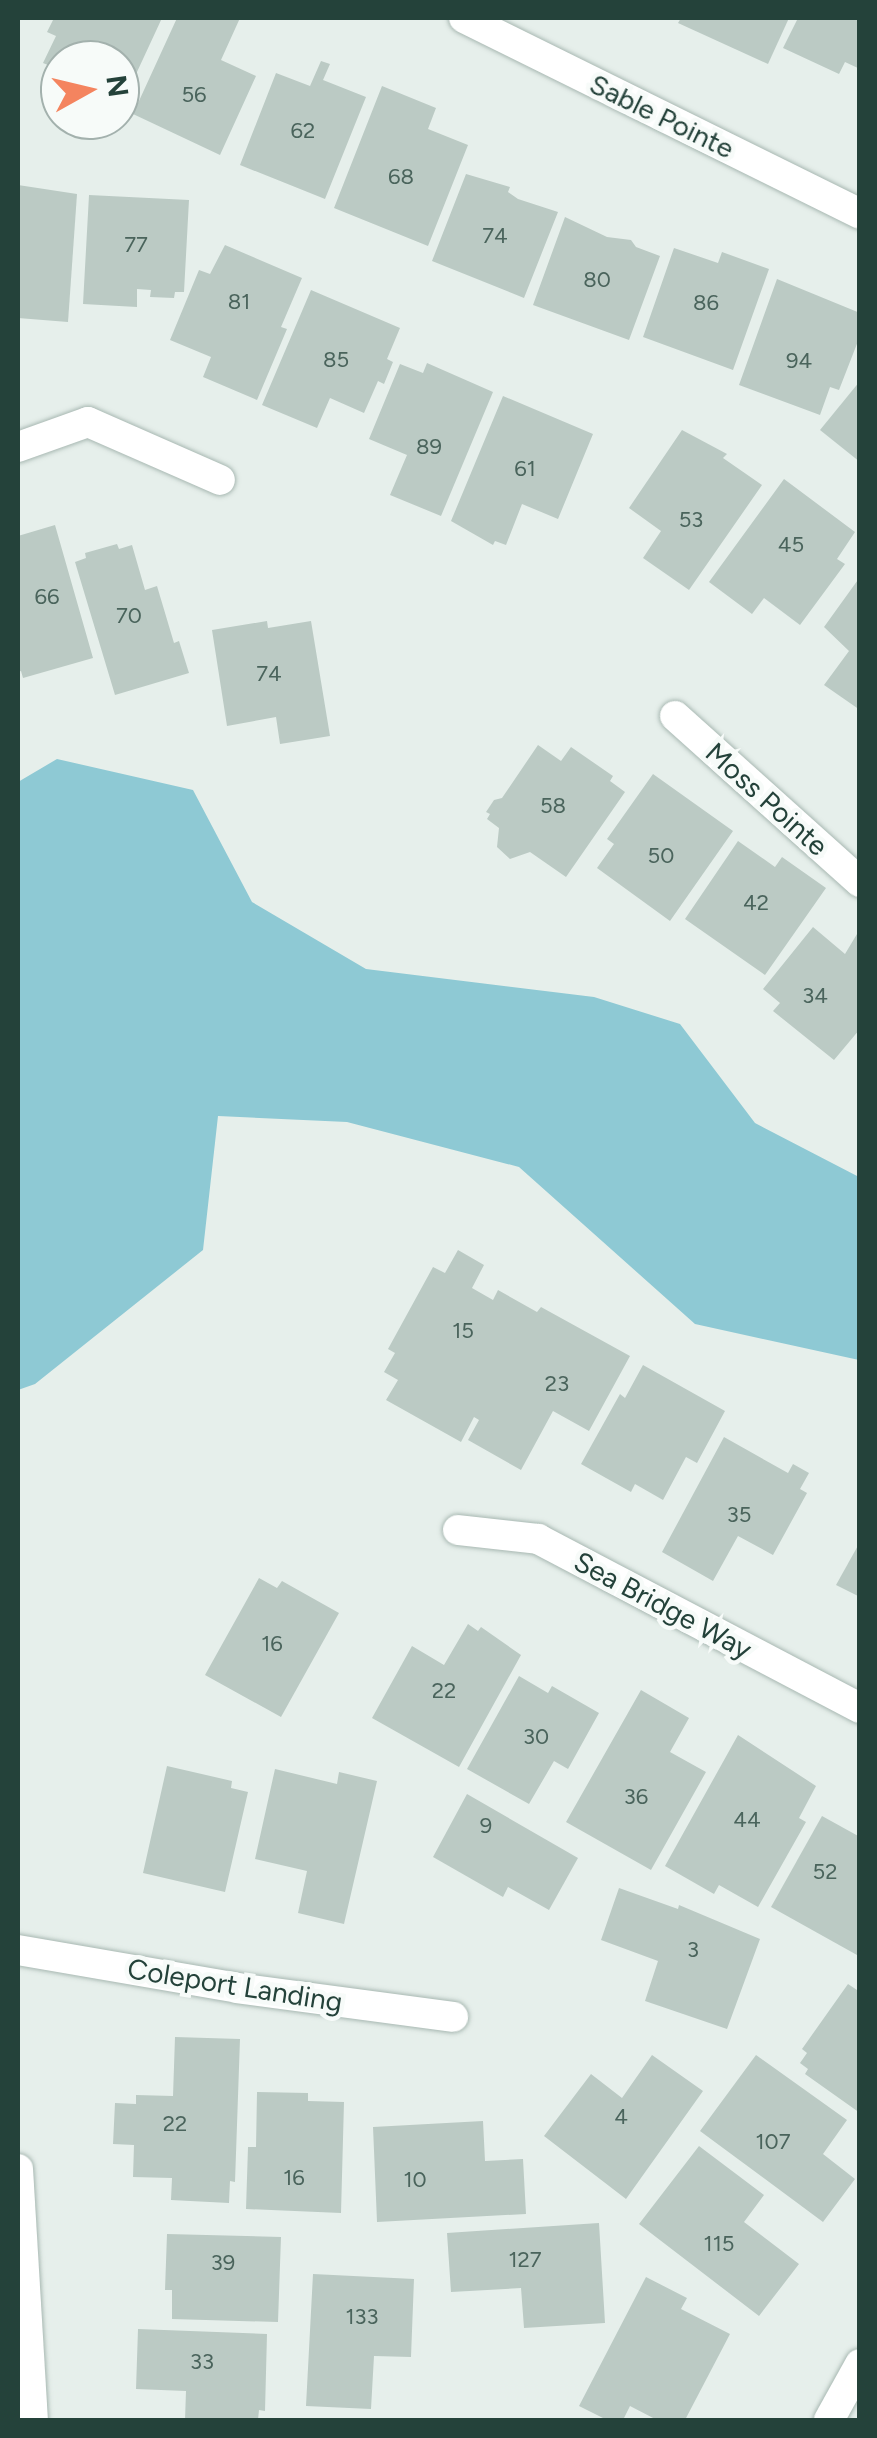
<!DOCTYPE html>
<style>
body{margin:0}
#map{position:relative;width:877px;height:2438px;overflow:hidden;background:#e6efeb;font-family:Figtree,sans-serif}
div>[style]{position:absolute}
.water>*{inset:0;background:#8ec9d4}
.building>*{inset:0;background:#bbcac4}
.roads{filter:drop-shadow(0 0 2px #a8b8b2) drop-shadow(0 0 2px #a8b8b2)}
.minor>*{height:30px;margin:-15px;padding:0 15px;transform-origin:15px;border-radius:15px;background:#fff}
span{translate:-50% -50%;white-space:nowrap;text-align:center;line-height:1.15;-webkit-text-stroke:9px #f7fbf9;paint-order:stroke}
.number-label{font-size:22px;color:#4a645c}
.number-label span{-webkit-text-stroke-width:0}
.street-label{font-size:28px;color:#24423a}
.frame{position:absolute;inset:0;border:20px solid #24423a;pointer-events:none}
.north{position:absolute;left:40px;top:40px;width:100px;height:100px;box-sizing:border-box;background:#f7fbf9;border:2px solid #a3b1ad;border-radius:50%;rotate:82deg;font-size:28px;font-weight:700;line-height:40px;text-align:center;color:#24423a}
.north::after{content:'';display:block;margin:auto;width:35px;height:45px;background:#f4845f;clip-path:polygon(50% 0,100% 100%,50% 72%,0 100%)}
</style>
<div id="map">
<div class="water">
<i style="clip-path:polygon(57px 759px,193px 790px,252px 902px,366px 969px,594px 997px,680px 1024px,755px 1123px,859px 1177px,859px 1360px,695px 1324px,519px 1167px,347px 1122px,218px 1116px,203px 1250px,35px 1384px,18px 1390px,18px 782px)"></i>
</div>
<div class="building">
<i style="clip-path:polygon(54px 18px,162px 18px,124px 100px,120px 98px,120px 60px,60px 60px,60px 70px,43px 63px,56px 36px,47px 32px)"></i>
<i style="clip-path:polygon(177px 18px,240px 18px,221px 60px,256px 76px,220px 155px,133px 114px)"></i>
<i style="clip-path:polygon(681px 18px,789px 18px,768px 64px,678px 23px)"></i>
<i style="clip-path:polygon(798px 18px,860px 18px,860px 69px,845px 62px,839px 74px,783px 48px)"></i>
<i style="clip-path:polygon(321px 61px,330px 64px,323px 80px,366px 97px,325px 199px,240px 165px,276px 73px,310px 86px)"></i>
<i style="clip-path:polygon(382px 86px,436px 108px,428px 129px,468px 145px,428px 246px,334px 208px)"></i>
<i style="clip-path:polygon(466px 174px,510px 187px,508px 192px,518px 199px,558px 212px,524px 298px,432px 261px)"></i>
<i style="clip-path:polygon(18px 185px,77px 194px,68px 322px,18px 318px)"></i>
<i style="clip-path:polygon(89px 195px,189px 200px,184px 292px,175px 292px,174px 298px,150px 297px,151px 290px,137px 289px,137px 307px,83px 304px)"></i>
<i style="clip-path:polygon(565px 217px,607px 237px,631px 240px,636px 247px,660px 256px,629px 340px,533px 305px)"></i>
<i style="clip-path:polygon(225px 245px,302px 278px,281px 327px,287px 329px,257px 400px,203px 377px,211px 357px,170px 340px,199px 270px,210px 274px)"></i>
<i style="clip-path:polygon(674px 248px,718px 263px,722px 252px,769px 269px,733px 370px,643px 337px)"></i>
<i style="clip-path:polygon(777px 279px,860px 313px,860px 336px,839px 390px,830px 387px,820px 415px,739px 385px)"></i>
<i style="clip-path:polygon(311px 290px,400px 328px,387px 359px,393px 362px,384px 384px,378px 381px,364px 413px,330px 398px,317px 428px,262px 405px)"></i>
<i style="clip-path:polygon(427px 363px,493px 392px,441px 516px,390px 495px,407px 455px,369px 439px,400px 364px,423px 373px)"></i>
<i style="clip-path:polygon(860px 381px,860px 462px,820px 430px)"></i>
<i style="clip-path:polygon(503px 396px,593px 434px,558px 519px,522px 504px,506px 545px,495px 541px,493px 545px,451px 521px)"></i>
<i style="clip-path:polygon(682px 430px,727px 454px,723px 458px,762px 485px,689px 590px,643px 558px,661px 531px,629px 508px)"></i>
<i style="clip-path:polygon(784px 479px,855px 532px,837px 559px,845px 564px,800px 625px,764px 598px,752px 614px,709px 582px)"></i>
<i style="clip-path:polygon(55px 525px,93px 658px,23px 678px,21px 671px,18px 672px,18px 536px)"></i>
<i style="clip-path:polygon(117px 544px,119px 549px,132px 545px,145px 590px,157px 586px,174px 643px,179px 641px,189px 673px,115px 695px,75px 562px,86px 558px,85px 553px)"></i>
<i style="clip-path:polygon(860px 577px,860px 710px,824px 685px,849px 651px,824px 627px)"></i>
<i style="clip-path:polygon(267px 621px,268px 628px,311px 621px,330px 736px,280px 744px,276px 717px,227px 726px,212px 630px)"></i>
<i style="clip-path:polygon(538px 745px,561px 761px,571px 747px,613px 776px,610px 781px,625px 792px,566px 877px,530px 852px,510px 859px,497px 847px,499px 828px,487px 819px,490px 814px,486px 812px,494px 800px,502px 798px)"></i>
<i style="clip-path:polygon(653px 774px,733px 831px,670px 921px,597px 868px,614px 844px,607px 839px)"></i>
<i style="clip-path:polygon(738px 841px,775px 867px,782px 857px,826px 888px,765px 975px,685px 919px)"></i>
<i style="clip-path:polygon(813px 927px,845px 954px,860px 929px,860px 1029px,834px 1060px,773px 1011px,780px 1003px,763px 989px)"></i>
<i style="clip-path:polygon(458px 1250px,484px 1265px,472px 1288px,493px 1300px,498px 1290px,537px 1312px,541px 1307px,630px 1356px,589px 1431px,553px 1411px,521px 1470px,468px 1440px,479px 1420px,474px 1417px,461px 1442px,386px 1400px,398px 1380px,384px 1372px,395px 1353px,388px 1349px,433px 1267px,445px 1273px)"></i>
<i style="clip-path:polygon(643px 1365px,725px 1411px,697px 1463px,686px 1457px,663px 1500px,635px 1484px,631px 1492px,581px 1464px,620px 1394px,625px 1398px)"></i>
<i style="clip-path:polygon(724px 1437px,788px 1473px,793px 1464px,809px 1473px,800px 1489px,807px 1493px,773px 1555px,738px 1536px,713px 1581px,662px 1552px)"></i>
<i style="clip-path:polygon(860px 1542px,860px 1597px,836px 1585px)"></i>
<i style="clip-path:polygon(259px 1578px,277px 1588px,282px 1581px,339px 1613px,281px 1717px,205px 1675px)"></i>
<i style="clip-path:polygon(468px 1624px,478px 1631px,481px 1627px,521px 1655px,459px 1767px,372px 1718px,412px 1646px,444px 1665px)"></i>
<i style="clip-path:polygon(519px 1676px,548px 1693px,552px 1686px,599px 1713px,568px 1769px,554px 1761px,529px 1804px,467px 1769px)"></i>
<i style="clip-path:polygon(641px 1690px,689px 1718px,670px 1752px,706px 1772px,651px 1870px,566px 1822px)"></i>
<i style="clip-path:polygon(738px 1735px,816px 1786px,799px 1818px,806px 1822px,758px 1907px,719px 1885px,714px 1894px,665px 1866px)"></i>
<i style="clip-path:polygon(167px 1766px,232px 1781px,231px 1788px,248px 1792px,225px 1892px,143px 1873px)"></i>
<i style="clip-path:polygon(275px 1769px,337px 1784px,339px 1772px,377px 1781px,344px 1924px,298px 1913px,307px 1871px,255px 1859px)"></i>
<i style="clip-path:polygon(467px 1794px,578px 1858px,549px 1910px,508px 1887px,503px 1897px,433px 1857px)"></i>
<i style="clip-path:polygon(822px 1816px,860px 1837px,857px 1955px,771px 1907px)"></i>
<i style="clip-path:polygon(619px 1888px,678px 1909px,679px 1905px,760px 1939px,727px 2029px,645px 2001px,658px 1961px,601px 1940px)"></i>
<i style="clip-path:polygon(848px 1984px,860px 1992px,860px 2113px,805px 2074px,808px 2069px,800px 2063px,807px 2053px,802px 2049px)"></i>
<i style="clip-path:polygon(175px 2037px,240px 2039px,235px 2182px,230px 2181px,229px 2203px,171px 2200px,172px 2178px,133px 2177px,134px 2145px,113px 2144px,115px 2103px,136px 2104px,136px 2095px,173px 2096px)"></i>
<i style="clip-path:polygon(652px 2055px,703px 2091px,626px 2199px,544px 2136px,591px 2074px,622px 2098px)"></i>
<i style="clip-path:polygon(756px 2055px,847px 2120px,823px 2154px,855px 2179px,823px 2222px,700px 2131px)"></i>
<i style="clip-path:polygon(257px 2092px,308px 2093px,308px 2101px,344px 2102px,341px 2213px,246px 2209px,248px 2147px,256px 2147px)"></i>
<i style="clip-path:polygon(483px 2121px,485px 2161px,523px 2159px,526px 2214px,377px 2222px,373px 2127px)"></i>
<i style="clip-path:polygon(699px 2146px,764px 2195px,744px 2222px,799px 2264px,759px 2316px,639px 2224px)"></i>
<i style="clip-path:polygon(599px 2223px,605px 2323px,524px 2328px,521px 2288px,451px 2292px,447px 2233px)"></i>
<i style="clip-path:polygon(167px 2234px,281px 2237px,278px 2322px,172px 2319px,172px 2290px,165px 2290px)"></i>
<i style="clip-path:polygon(313px 2274px,414px 2279px,411px 2357px,374px 2356px,371px 2409px,306px 2406px)"></i>
<i style="clip-path:polygon(646px 2277px,687px 2298px,681px 2309px,730px 2334px,685px 2420px,657px 2420px,630px 2406px,623px 2420px,607px 2420px,579px 2406px)"></i>
<i style="clip-path:polygon(138px 2329px,267px 2334px,265px 2411px,259px 2410px,258px 2420px,185px 2420px,186px 2391px,136px 2389px)"></i>
</div>
<div class="roads">
<div class="minor">
<i style="left:464px;top:18px;width:442px;rotate:26.3deg"></i>
<i style="left:18px;top:447px;width:74px;rotate:-19.7deg"></i>
<i style="left:88px;top:422px;width:144px;rotate:23.7deg"></i>
<i style="left:675px;top:716px;width:249px;rotate:41.9deg"></i>
<i style="left:458px;top:1530px;width:81px;rotate:6.4deg"></i>
<i style="left:538px;top:1539px;width:364px;rotate:27.7deg"></i>
<i style="left:18px;top:1950px;width:222px;rotate:9.8deg"></i>
<i style="left:237px;top:1988px;width:218px;rotate:7.6deg"></i>
<i style="left:18px;top:2169px;width:251px;rotate:86.6deg"></i>
<i style="left:829px;top:2420px;width:64px;rotate:-61deg"></i>
</div>
</div>
<div class="number-label">
<span style="left:194px;top:95px">56</span>
<span style="left:303px;top:131px">62</span>
<span style="left:401px;top:177px">68</span>
<span style="left:495px;top:236px">74</span>
<span style="left:136px;top:245px">77</span>
<span style="left:597px;top:280px">80</span>
<span style="left:239px;top:302px">81</span>
<span style="left:706px;top:303px">86</span>
<span style="left:336px;top:360px">85</span>
<span style="left:799px;top:361px">94</span>
<span style="left:429px;top:447px">89</span>
<span style="left:525px;top:469px">61</span>
<span style="left:691px;top:520px">53</span>
<span style="left:791px;top:545px">45</span>
<span style="left:47px;top:597px">66</span>
<span style="left:129px;top:616px">70</span>
<span style="left:269px;top:674px">74</span>
<span style="left:553px;top:806px">58</span>
<span style="left:661px;top:856px">50</span>
<span style="left:756px;top:903px">42</span>
<span style="left:815px;top:996px">34</span>
<span style="left:463px;top:1331px">15</span>
<span style="left:557px;top:1384px">23</span>
<span style="left:739px;top:1515px">35</span>
<span style="left:272px;top:1644px">16</span>
<span style="left:444px;top:1691px">22</span>
<span style="left:536px;top:1737px">30</span>
<span style="left:636px;top:1797px">36</span>
<span style="left:747px;top:1820px">44</span>
<span style="left:486px;top:1826px">9</span>
<span style="left:825px;top:1872px">52</span>
<span style="left:693px;top:1950px">3</span>
<span style="left:621px;top:2117px">4</span>
<span style="left:175px;top:2124px">22</span>
<span style="left:773px;top:2142px">107</span>
<span style="left:294px;top:2178px">16</span>
<span style="left:415px;top:2180px">10</span>
<span style="left:719px;top:2244px">115</span>
<span style="left:525px;top:2260px">127</span>
<span style="left:223px;top:2263px">39</span>
<span style="left:362px;top:2317px">133</span>
<span style="left:202px;top:2362px">33</span>
</div>
<div class="street-label">
<span style="left:662px;top:116px;rotate:26deg">Sable Pointe</span>
<span style="left:767px;top:799px;rotate:42deg">Moss Pointe</span>
<span style="left:663px;top:1605px;rotate:28deg">Sea Bridge Way</span>
<span style="left:235px;top:1985px;rotate:9deg">Coleport Landing</span>
</div>
<div class="frame"></div>
<div class="north">N</div>
</div>
